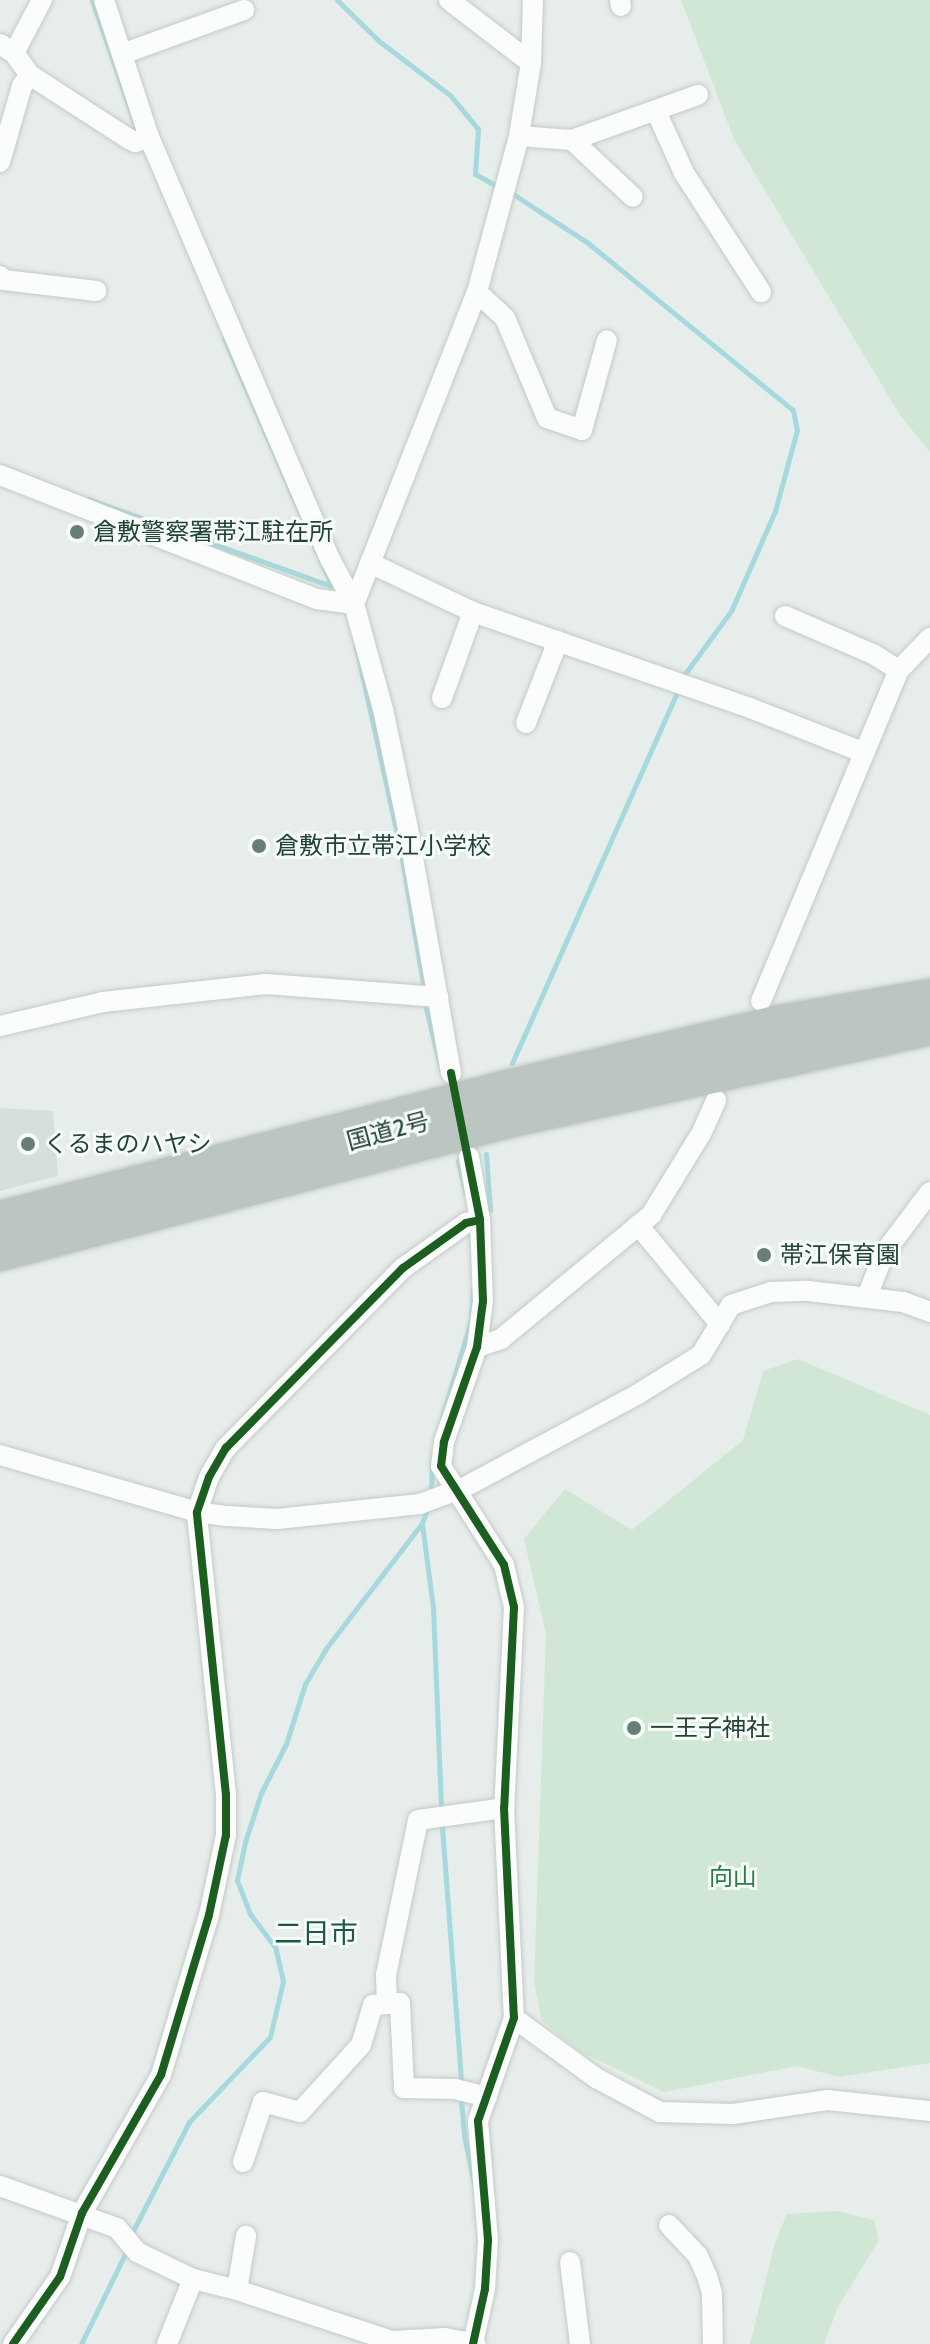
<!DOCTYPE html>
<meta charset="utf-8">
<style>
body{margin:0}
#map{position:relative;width:930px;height:2344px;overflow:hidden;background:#e7edea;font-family:Cabin,"Noto Sans JP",sans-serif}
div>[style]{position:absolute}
.built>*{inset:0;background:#d5e0da}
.green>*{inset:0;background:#d0e7d5}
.stream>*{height:5px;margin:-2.5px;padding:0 2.5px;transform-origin:2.5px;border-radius:2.5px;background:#a5d9dd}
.roads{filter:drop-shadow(0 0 2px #c4cac7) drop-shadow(0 0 2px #c4cac7)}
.street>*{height:20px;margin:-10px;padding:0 10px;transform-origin:10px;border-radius:10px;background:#fbfcfc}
.highway>*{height:36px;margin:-18px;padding:0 18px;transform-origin:18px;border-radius:18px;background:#bbc5c2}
.cycleway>*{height:8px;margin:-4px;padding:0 4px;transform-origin:4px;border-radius:4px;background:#1b5e20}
.dots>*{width:22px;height:22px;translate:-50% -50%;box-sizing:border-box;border:4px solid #f6fbf8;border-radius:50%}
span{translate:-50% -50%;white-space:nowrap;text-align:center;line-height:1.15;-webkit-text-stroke:6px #f6fbf8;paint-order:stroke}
.poi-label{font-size:24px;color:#224438}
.left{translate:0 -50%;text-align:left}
.street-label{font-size:24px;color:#224438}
.park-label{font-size:24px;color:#287f44}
.quarter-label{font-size:28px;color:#1b5845}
</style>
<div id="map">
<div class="built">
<i style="clip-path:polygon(0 1108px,53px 1111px,58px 1176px,0 1191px)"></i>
</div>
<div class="green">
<i style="clip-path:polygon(681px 0,930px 0,930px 452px,900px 415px,734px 139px)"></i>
<i style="clip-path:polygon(798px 1359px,930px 1415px,930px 2063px,839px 2077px,797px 2066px,664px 2092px,581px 2052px,542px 2021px,534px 1983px,546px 1634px,524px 1539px,565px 1489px,632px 1530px,743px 1440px,763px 1371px)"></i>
<i style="clip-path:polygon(837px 2211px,874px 2220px,879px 2240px,838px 2307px,824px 2344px,750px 2344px,775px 2243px,787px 2214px)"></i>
</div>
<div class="stream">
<i style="left:92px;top:0;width:141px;rotate:70.9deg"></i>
<i style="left:337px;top:0;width:59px;rotate:44.3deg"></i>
<i style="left:379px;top:41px;width:89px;rotate:37.3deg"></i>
<i style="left:450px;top:95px;width:44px;rotate:50.5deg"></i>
<i style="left:478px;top:129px;width:45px;rotate:93.8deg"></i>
<i style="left:475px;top:174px;width:29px;rotate:29deg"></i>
<i style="left:510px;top:192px;width:93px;rotate:33.2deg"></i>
<i style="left:588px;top:243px;width:264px;rotate:39.2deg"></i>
<i style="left:793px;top:410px;width:20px;rotate:79deg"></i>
<i style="left:797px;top:430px;width:84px;rotate:105.2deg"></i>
<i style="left:775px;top:511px;width:109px;rotate:113.7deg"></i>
<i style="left:731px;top:611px;width:79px;rotate:126.3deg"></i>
<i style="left:224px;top:338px;width:270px;rotate:66.5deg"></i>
<i style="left:88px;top:499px;width:258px;rotate:19.7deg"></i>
<i style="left:356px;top:647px;width:205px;rotate:77.6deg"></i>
<i style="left:400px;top:847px;width:138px;rotate:80.4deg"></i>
<i style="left:426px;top:1008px;width:56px;rotate:76.5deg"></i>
<i style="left:512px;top:1063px;width:404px;rotate:-66deg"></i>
<i style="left:486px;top:1154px;width:56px;rotate:85.9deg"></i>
<i style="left:458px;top:1161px;width:32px;rotate:77deg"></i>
<i style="left:442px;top:1418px;width:102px;rotate:-73.5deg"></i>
<i style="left:471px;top:1320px;width:31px;rotate:-86deg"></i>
<i style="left:431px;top:1490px;width:27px;rotate:-88deg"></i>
<i style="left:422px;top:1524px;width:85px;rotate:82.5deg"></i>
<i style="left:433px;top:1608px;width:203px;rotate:87.7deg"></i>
<i style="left:442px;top:1827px;width:255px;rotate:85.7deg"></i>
<i style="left:461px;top:2100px;width:36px;rotate:85deg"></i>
<i style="left:464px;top:2136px;width:49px;rotate:78.2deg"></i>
<i style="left:134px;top:2229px;width:120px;rotate:-62.8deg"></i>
<i style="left:189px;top:2122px;width:117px;rotate:-46.4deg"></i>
<i style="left:270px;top:2037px;width:57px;rotate:-76.9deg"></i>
<i style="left:283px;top:1981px;width:35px;rotate:-103deg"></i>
<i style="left:275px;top:1947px;width:41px;rotate:-127.1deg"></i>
<i style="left:250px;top:1914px;width:36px;rotate:-111deg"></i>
<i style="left:237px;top:1880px;width:39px;rotate:-78deg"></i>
<i style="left:245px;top:1842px;width:52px;rotate:-71.9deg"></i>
<i style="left:261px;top:1793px;width:55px;rotate:-63deg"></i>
<i style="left:286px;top:1744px;width:63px;rotate:-72.4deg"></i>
<i style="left:305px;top:1684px;width:43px;rotate:-59.3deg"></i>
<i style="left:327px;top:1647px;width:156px;rotate:-52.5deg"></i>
<i style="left:422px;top:1523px;width:12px;rotate:-70deg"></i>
<i style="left:81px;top:2344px;width:102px;rotate:-63.9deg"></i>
</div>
<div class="roads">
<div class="street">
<i style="left:104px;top:0;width:144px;rotate:71.8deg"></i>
<i style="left:149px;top:137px;width:459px;rotate:66.8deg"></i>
<i style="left:330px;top:559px;width:51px;rotate:61.9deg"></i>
<i style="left:354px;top:604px;width:109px;rotate:74.6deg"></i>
<i style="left:383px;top:709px;width:123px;rotate:78.2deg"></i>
<i style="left:408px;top:829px;width:248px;rotate:80deg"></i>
<i style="left:449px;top:0;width:103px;rotate:37.5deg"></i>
<i style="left:620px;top:0;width:6px;rotate:81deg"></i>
<i style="left:0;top:44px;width:17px;rotate:33deg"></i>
<i style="left:14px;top:53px;width:27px;rotate:54deg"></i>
<i style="left:30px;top:75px;width:118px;rotate:32.9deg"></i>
<i style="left:129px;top:139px;width:7px;rotate:27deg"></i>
<i style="left:135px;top:142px;width:15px;rotate:-20deg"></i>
<i style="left:14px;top:53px;width:60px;rotate:-62.2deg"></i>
<i style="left:122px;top:54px;width:130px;rotate:-19.8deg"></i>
<i style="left:656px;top:111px;width:68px;rotate:65.7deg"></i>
<i style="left:684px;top:173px;width:142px;rotate:57.1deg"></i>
<i style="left:519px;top:136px;width:53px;rotate:4.3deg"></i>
<i style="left:572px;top:140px;width:134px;rotate:-19.7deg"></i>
<i style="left:572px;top:140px;width:83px;rotate:43.1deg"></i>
<i style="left:0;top:162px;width:79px;rotate:-73.9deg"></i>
<i style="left:22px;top:86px;width:14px;rotate:-54deg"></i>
<i style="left:0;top:276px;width:6px;rotate:45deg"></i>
<i style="left:4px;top:280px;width:93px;rotate:6.8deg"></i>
<i style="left:477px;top:292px;width:38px;rotate:43deg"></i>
<i style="left:505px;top:318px;width:108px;rotate:67.2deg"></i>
<i style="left:547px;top:418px;width:37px;rotate:19deg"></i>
<i style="left:582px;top:430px;width:93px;rotate:-74.5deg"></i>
<i style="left:0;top:475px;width:340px;rotate:21.4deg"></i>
<i style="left:317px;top:599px;width:37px;rotate:8deg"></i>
<i style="left:370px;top:563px;width:114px;rotate:25.4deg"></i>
<i style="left:473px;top:612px;width:293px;rotate:19.1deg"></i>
<i style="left:750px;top:708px;width:123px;rotate:21.4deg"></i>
<i style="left:354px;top:604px;width:335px;rotate:-68.5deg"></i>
<i style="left:477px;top:292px;width:162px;rotate:-74.9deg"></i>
<i style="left:519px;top:136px;width:74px;rotate:-80.7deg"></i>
<i style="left:531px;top:63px;width:63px;rotate:-88.2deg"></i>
<i style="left:785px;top:616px;width:96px;rotate:23.4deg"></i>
<i style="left:873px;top:654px;width:31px;rotate:32deg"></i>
<i style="left:442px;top:698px;width:91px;rotate:-70.2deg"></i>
<i style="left:526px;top:723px;width:88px;rotate:-68.7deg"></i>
<i style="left:761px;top:1001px;width:359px;rotate:-67.4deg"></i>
<i style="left:899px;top:670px;width:45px;rotate:-45.9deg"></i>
<i style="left:0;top:1026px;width:106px;rotate:-13.1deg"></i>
<i style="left:103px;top:1002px;width:164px;rotate:-6.3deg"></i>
<i style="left:266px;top:984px;width:173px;rotate:4.3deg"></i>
<i style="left:469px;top:1157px;width:64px;rotate:80.1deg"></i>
<i style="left:480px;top:1220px;width:81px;rotate:87.9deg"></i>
<i style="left:483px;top:1301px;width:46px;rotate:97.4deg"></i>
<i style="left:477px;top:1347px;width:101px;rotate:109.2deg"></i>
<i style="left:444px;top:1442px;width:24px;rotate:97deg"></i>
<i style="left:441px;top:1466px;width:117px;rotate:57.5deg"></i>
<i style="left:504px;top:1565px;width:43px;rotate:76.6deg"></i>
<i style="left:514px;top:1607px;width:201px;rotate:92.8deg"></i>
<i style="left:504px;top:1808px;width:210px;rotate:87.3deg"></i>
<i style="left:514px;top:2018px;width:109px;rotate:109.3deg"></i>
<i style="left:478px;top:2121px;width:119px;rotate:85.2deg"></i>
<i style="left:488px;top:2240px;width:49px;rotate:93.5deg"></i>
<i style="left:485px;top:2289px;width:56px;rotate:102.3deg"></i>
<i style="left:638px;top:1225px;width:129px;rotate:50.4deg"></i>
<i style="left:867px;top:1297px;width:47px;rotate:-68.9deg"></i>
<i style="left:884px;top:1253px;width:76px;rotate:-53deg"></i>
<i style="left:477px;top:1347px;width:25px;rotate:-18deg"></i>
<i style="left:501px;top:1339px;width:195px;rotate:-39.6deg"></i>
<i style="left:651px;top:1215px;width:97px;rotate:-58.4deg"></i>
<i style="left:702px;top:1132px;width:35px;rotate:-66deg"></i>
<i style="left:0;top:1455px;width:205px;rotate:16.1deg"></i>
<i style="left:197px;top:1512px;width:30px;rotate:8deg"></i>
<i style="left:227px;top:1516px;width:50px;rotate:3.4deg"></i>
<i style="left:277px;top:1519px;width:144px;rotate:-6deg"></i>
<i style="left:420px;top:1504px;width:46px;rotate:-20.4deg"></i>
<i style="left:463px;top:1488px;width:199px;rotate:-28.2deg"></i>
<i style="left:638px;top:1394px;width:74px;rotate:-31.8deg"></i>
<i style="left:701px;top:1355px;width:58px;rotate:-59deg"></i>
<i style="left:731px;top:1305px;width:42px;rotate:-18deg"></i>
<i style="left:771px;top:1292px;width:37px;rotate:-2deg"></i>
<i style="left:808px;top:1291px;width:96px;rotate:6.6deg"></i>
<i style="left:903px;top:1302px;width:29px;rotate:20deg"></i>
<i style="left:514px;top:2018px;width:102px;rotate:36.2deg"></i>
<i style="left:596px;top:2078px;width:72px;rotate:28deg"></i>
<i style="left:660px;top:2112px;width:73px;rotate:1.6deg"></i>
<i style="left:733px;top:2114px;width:96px;rotate:-8.4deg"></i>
<i style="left:828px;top:2100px;width:103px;rotate:6.2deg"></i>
<i style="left:487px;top:2097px;width:34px;rotate:-166deg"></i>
<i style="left:454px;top:2089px;width:50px;rotate:-178.9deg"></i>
<i style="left:404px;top:2088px;width:85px;rotate:-92.7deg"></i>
<i style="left:400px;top:2003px;width:13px;rotate:176deg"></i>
<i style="left:387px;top:2004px;width:29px;rotate:-92deg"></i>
<i style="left:386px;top:1975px;width:158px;rotate:-78.3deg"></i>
<i style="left:418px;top:1820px;width:87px;rotate:-7.9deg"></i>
<i style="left:243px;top:2162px;width:63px;rotate:-71.6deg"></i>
<i style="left:263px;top:2102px;width:38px;rotate:15deg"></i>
<i style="left:300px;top:2112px;width:91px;rotate:-47.7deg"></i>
<i style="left:361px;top:2045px;width:42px;rotate:-73.3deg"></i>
<i style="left:373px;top:2005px;width:14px;rotate:-4deg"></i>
<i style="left:0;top:2186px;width:124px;rotate:19.7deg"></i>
<i style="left:117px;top:2228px;width:31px;rotate:50deg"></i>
<i style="left:137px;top:2252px;width:62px;rotate:25.7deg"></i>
<i style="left:193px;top:2279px;width:45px;rotate:14deg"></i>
<i style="left:237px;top:2290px;width:163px;rotate:18.2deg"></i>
<i style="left:392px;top:2341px;width:53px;rotate:-3.2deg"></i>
<i style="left:445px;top:2338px;width:31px;rotate:11deg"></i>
<i style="left:669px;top:2225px;width:42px;rotate:46.9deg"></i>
<i style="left:698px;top:2256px;width:22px;rotate:66deg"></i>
<i style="left:707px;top:2276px;width:18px;rotate:74deg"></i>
<i style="left:712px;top:2293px;width:51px;rotate:88.9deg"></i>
<i style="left:570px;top:2262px;width:83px;rotate:83deg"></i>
<i style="left:237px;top:2290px;width:55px;rotate:-80.5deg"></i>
<i style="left:13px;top:2344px;width:82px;rotate:-55deg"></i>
<i style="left:60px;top:2277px;width:68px;rotate:-71deg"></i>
<i style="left:82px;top:2213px;width:159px;rotate:-60.2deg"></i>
<i style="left:161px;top:2075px;width:167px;rotate:-73.3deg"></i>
<i style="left:209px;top:1915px;width:82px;rotate:-78deg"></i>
<i style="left:226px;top:1835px;width:40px;rotate:-90deg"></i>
<i style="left:226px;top:1795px;width:284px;rotate:-95.9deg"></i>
<i style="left:197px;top:1512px;width:37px;rotate:-71deg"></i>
<i style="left:209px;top:1477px;width:34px;rotate:-60deg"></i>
<i style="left:226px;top:1448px;width:252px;rotate:-45.5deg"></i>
<i style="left:403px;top:1268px;width:77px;rotate:-35.5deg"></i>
<i style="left:466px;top:1223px;width:14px;rotate:-12deg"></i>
<i style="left:167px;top:2344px;width:70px;rotate:-68.2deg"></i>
</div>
<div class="highway">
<i style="left:0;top:1219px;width:528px;rotate:-14.48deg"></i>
<i style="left:511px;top:1087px;width:271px;rotate:-13.4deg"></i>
<i style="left:775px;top:1024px;width:157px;rotate:-9.9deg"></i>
<i style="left:0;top:1253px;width:525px;rotate:-14.67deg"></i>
<i style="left:508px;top:1120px;width:432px;rotate:-12.4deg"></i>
</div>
</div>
<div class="cycleway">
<i style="left:451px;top:1073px;width:150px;rotate:78.8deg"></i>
<i style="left:480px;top:1220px;width:81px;rotate:87.9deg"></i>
<i style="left:483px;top:1301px;width:46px;rotate:97.4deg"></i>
<i style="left:477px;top:1347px;width:101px;rotate:109.2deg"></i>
<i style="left:444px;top:1442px;width:24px;rotate:97deg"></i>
<i style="left:441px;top:1466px;width:117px;rotate:57.5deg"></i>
<i style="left:504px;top:1565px;width:43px;rotate:76.6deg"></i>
<i style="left:514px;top:1607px;width:201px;rotate:92.8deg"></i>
<i style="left:504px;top:1808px;width:210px;rotate:87.3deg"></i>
<i style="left:514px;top:2018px;width:109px;rotate:109.3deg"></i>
<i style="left:478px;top:2121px;width:119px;rotate:85.2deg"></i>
<i style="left:488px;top:2240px;width:49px;rotate:93.5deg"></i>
<i style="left:485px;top:2289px;width:56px;rotate:102.3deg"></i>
<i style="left:13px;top:2344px;width:82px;rotate:-55deg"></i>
<i style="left:60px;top:2277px;width:68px;rotate:-71deg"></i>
<i style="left:82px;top:2213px;width:159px;rotate:-60.2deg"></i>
<i style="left:161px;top:2075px;width:167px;rotate:-73.3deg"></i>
<i style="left:209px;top:1915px;width:82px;rotate:-78deg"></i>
<i style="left:226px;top:1835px;width:40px;rotate:-90deg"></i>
<i style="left:226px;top:1795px;width:284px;rotate:-95.9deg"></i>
<i style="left:197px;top:1512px;width:37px;rotate:-71deg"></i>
<i style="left:209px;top:1477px;width:34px;rotate:-60deg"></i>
<i style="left:226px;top:1448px;width:252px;rotate:-45.5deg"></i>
<i style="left:403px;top:1268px;width:77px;rotate:-35.5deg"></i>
<i style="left:466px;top:1223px;width:14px;rotate:-12deg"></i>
</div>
<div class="dots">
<i style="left:77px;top:532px;background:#677f76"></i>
<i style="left:259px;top:846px;background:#677f76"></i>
<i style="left:28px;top:1144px;background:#677f76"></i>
<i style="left:764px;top:1255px;background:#677f76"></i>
<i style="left:634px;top:1728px;background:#677f76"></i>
</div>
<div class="poi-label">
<span class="left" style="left:93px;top:532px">倉敷警察署帯江駐在所</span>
<span class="left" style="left:275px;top:846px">倉敷市立帯江小学校</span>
<span class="left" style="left:44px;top:1144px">くるまのハヤシ</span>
<span class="left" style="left:780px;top:1255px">帯江保育園</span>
<span class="left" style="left:650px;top:1728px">一王子神社</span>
</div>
<div class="street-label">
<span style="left:388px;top:1131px;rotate:-15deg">国道2号</span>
</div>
<div class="park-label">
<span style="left:733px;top:1877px">向山</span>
</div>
<div class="quarter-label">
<span style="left:316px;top:1933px">二日市</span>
</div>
</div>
